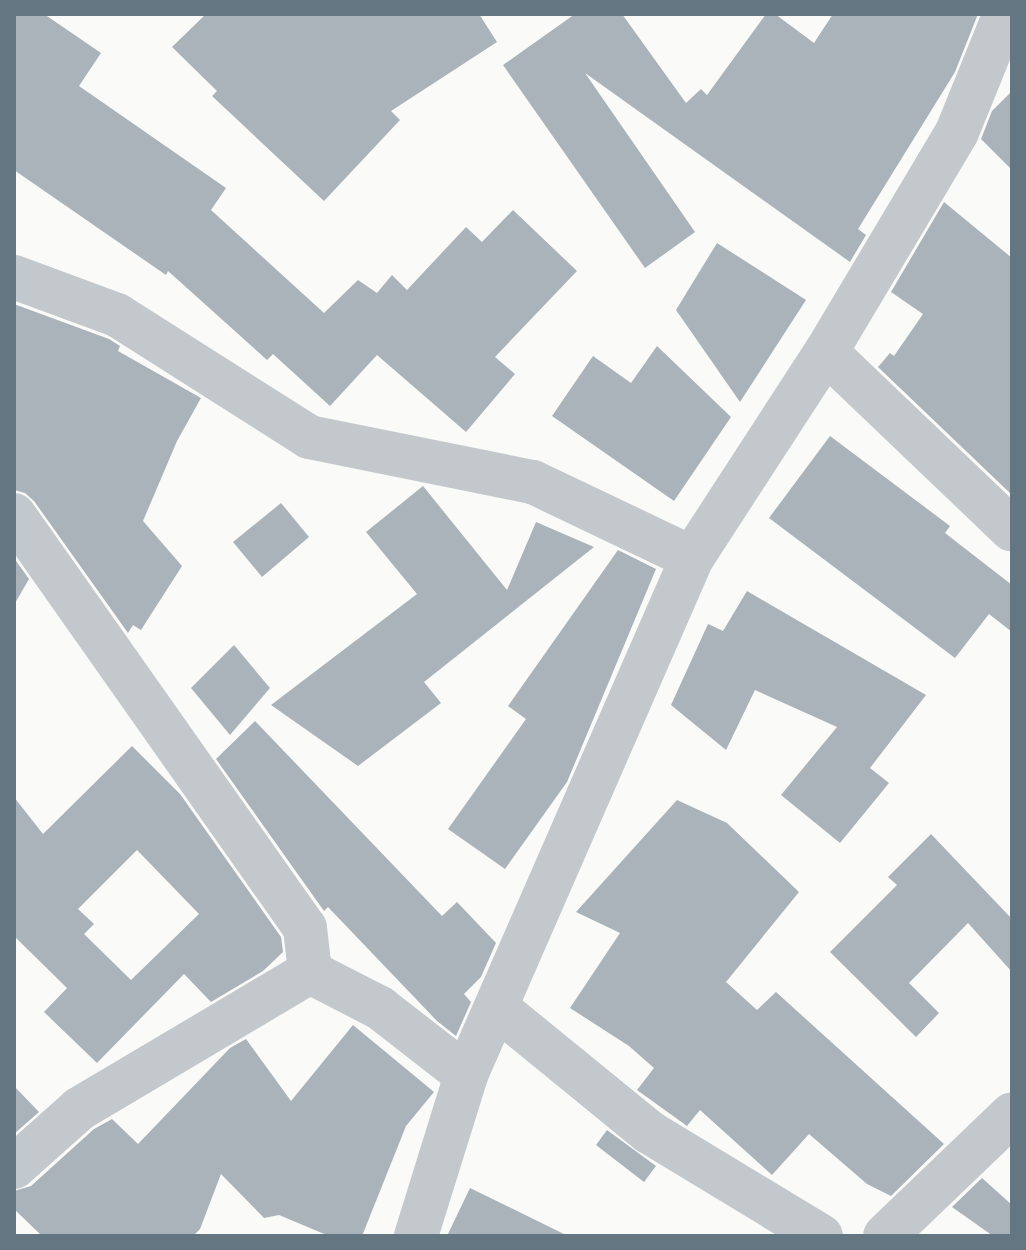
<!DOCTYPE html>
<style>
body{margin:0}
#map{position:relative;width:1026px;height:1250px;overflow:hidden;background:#fafaf8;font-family:Roboto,sans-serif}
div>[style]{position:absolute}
.building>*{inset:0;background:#aab3b9}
.minor>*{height:44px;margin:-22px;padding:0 22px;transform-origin:22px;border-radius:22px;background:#c3c8cc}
span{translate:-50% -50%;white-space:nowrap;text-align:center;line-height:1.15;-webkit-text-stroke:8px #fff;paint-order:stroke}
.frame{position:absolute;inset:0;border:16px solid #657683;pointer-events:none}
</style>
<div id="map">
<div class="building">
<i style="clip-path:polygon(14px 14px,44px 14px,101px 53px,79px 86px,226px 188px,211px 210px,324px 313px,358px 280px,377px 293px,392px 275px,407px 290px,466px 227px,482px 242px,513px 210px,577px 271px,495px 357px,515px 374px,466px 432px,377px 355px,330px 406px,273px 354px,267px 360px,168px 271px,166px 275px,14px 170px)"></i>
<i style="clip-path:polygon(206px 14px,479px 14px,497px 42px,391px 111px,400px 120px,324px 201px,212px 96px,217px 91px,172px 47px)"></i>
<i style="clip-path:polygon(575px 14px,622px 14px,686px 103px,701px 89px,707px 95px,766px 14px,775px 14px,814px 43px,833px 14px,978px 14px,955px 72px,858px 229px,866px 235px,850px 262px,585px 73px,695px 232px,645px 268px,503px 65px)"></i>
<i style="clip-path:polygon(1012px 91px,1012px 170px,981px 139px,992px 111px)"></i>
<i style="clip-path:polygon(944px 202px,1012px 258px,1012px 495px,878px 367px,890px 353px,894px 356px,923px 314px,891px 292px)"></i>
<i style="clip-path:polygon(717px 243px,806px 300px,740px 402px,676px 310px)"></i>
<i style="clip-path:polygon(14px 304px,109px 339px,120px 346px,118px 351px,201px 398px,177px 441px,143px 521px,182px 566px,141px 630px,133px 625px,128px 633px,34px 501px,25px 493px,14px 490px)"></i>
<i style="clip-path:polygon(657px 346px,731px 417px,674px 501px,552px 416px,593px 356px,631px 383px)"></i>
<i style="clip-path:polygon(830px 436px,950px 526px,945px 533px,1012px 585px,1012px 632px,989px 614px,955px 658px,769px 518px)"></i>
<i style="clip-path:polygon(423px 486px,507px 590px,536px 522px,594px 547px,424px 682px,441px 703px,358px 766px,271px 705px,417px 594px,366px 532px)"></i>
<i style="clip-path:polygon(281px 503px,309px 537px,262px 577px,233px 542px)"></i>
<i style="clip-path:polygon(618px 550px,656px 569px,567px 782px,505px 869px,448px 829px,526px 719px,508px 706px)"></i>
<i style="clip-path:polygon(14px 558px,29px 579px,14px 605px)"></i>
<i style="clip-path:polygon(747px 591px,926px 695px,870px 768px,889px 783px,840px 843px,781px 795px,837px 727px,755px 690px,726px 750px,671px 705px,708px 624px,723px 631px)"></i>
<i style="clip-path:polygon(234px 645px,270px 688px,230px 735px,191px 688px)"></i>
<i style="clip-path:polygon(255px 721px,442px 916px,457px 902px,496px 943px,481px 977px,464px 994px,471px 1002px,456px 1036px,437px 1021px,328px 907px,324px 911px,216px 759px)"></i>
<i style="clip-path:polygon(evenodd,132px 746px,180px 794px,281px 937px,283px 952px,263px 971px,211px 1002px,184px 974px,97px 1063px,44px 1012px,67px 988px,14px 936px,14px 797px,43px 834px,132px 746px,137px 850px,199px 914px,131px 980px,84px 934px,94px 924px,78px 909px,137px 850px)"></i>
<i style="clip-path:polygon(677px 800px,727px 823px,799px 892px,726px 982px,757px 1010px,776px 992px,944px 1144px,891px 1196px,867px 1184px,809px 1134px,772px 1175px,700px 1110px,687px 1126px,637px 1090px,654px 1068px,629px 1046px,570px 1008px,620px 933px,576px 912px)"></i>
<i style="clip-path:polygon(931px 834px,1012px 919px,1012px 972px,968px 923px,909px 983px,939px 1013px,916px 1037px,830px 952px,897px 885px,888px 877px)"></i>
<i style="clip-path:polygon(353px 1025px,434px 1092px,406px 1126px,362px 1236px,329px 1236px,279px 1215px,264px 1218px,221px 1174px,200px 1229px,193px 1236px,42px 1236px,14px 1209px,14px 1191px,31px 1186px,94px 1129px,112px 1119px,138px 1144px,230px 1048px,246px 1039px,291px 1101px)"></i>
<i style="clip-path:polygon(14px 1086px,39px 1112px,14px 1134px)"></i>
<i style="clip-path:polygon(607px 1130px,656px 1166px,644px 1182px,596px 1145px)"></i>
<i style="clip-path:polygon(982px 1178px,1012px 1205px,1012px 1236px,993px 1236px,952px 1207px)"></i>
<i style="clip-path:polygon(470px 1188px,568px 1236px,447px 1236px)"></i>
</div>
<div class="minor">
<i style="left:14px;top:277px;width:110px;rotate:20.3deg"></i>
<i style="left:117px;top:315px;width:227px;rotate:32.4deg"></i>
<i style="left:309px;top:437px;width:228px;rotate:11.4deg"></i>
<i style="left:533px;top:482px;width:176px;rotate:25.5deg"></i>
<i style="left:826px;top:352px;width:257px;rotate:43.7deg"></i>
<i style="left:14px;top:515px;width:505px;rotate:54.83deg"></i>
<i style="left:305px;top:928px;width:44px;rotate:83.5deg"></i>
<i style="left:497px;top:1008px;width:196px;rotate:39.2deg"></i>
<i style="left:649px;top:1132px;width:201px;rotate:31.2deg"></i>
<i style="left:14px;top:1167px;width:87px;rotate:-41.7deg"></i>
<i style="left:79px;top:1109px;width:269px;rotate:-30.7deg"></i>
<i style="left:310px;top:972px;width:79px;rotate:27.2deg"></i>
<i style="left:380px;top:1008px;width:109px;rotate:37.9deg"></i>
<i style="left:416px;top:1236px;width:169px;rotate:-72.7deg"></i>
<i style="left:466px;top:1075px;width:564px;rotate:-66.39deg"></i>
<i style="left:692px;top:558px;width:246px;rotate:-57deg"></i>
<i style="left:826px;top:352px;width:256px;rotate:-59.2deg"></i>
<i style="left:957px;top:132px;width:127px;rotate:-67.9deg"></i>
<i style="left:885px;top:1236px;width:176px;rotate:-43.8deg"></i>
</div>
<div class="frame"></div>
</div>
